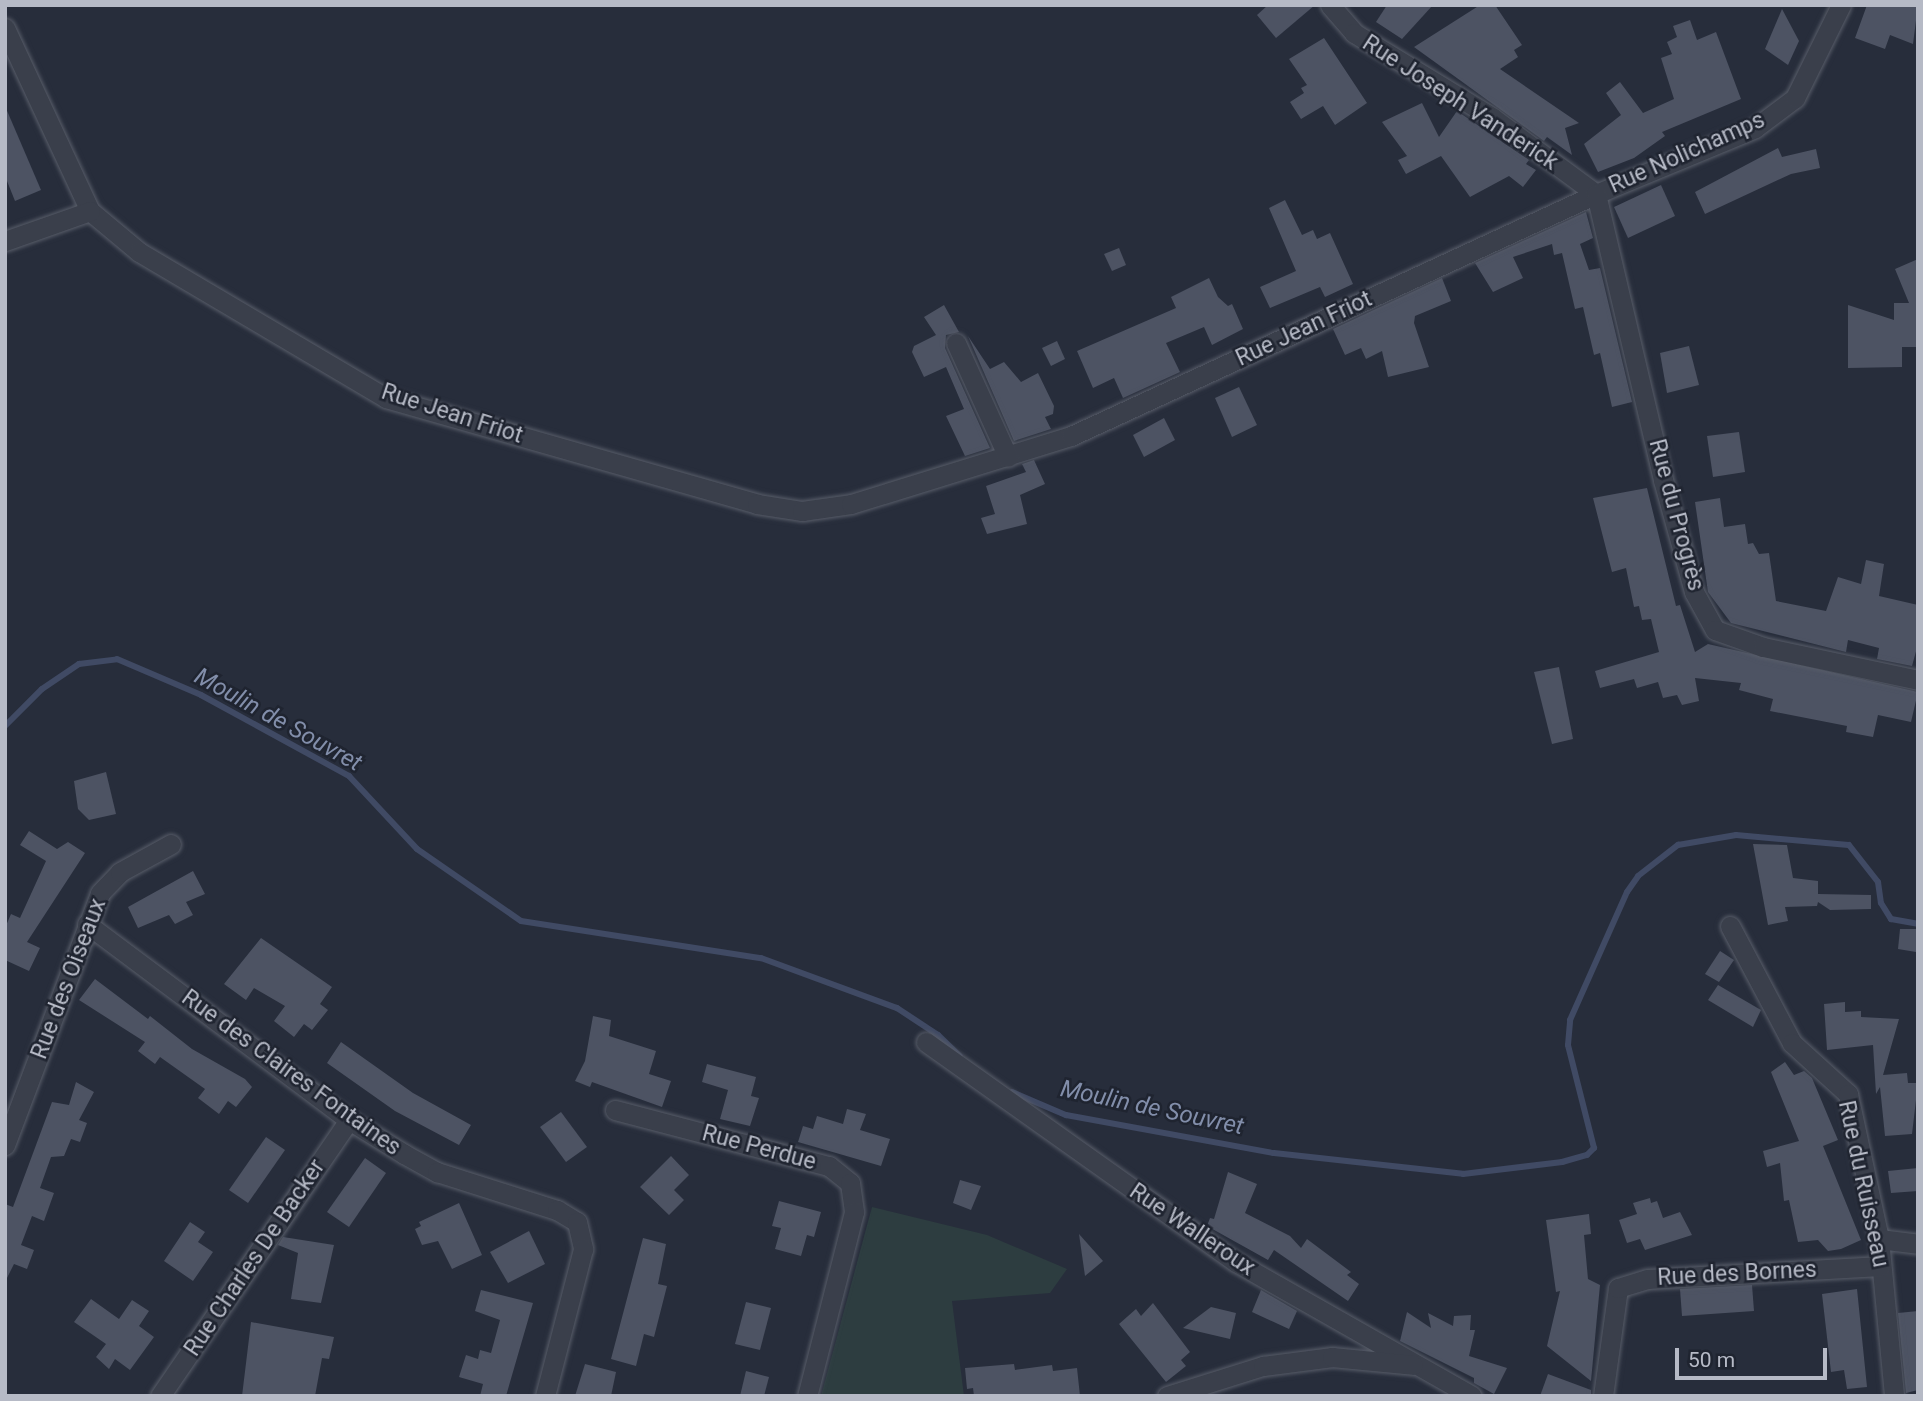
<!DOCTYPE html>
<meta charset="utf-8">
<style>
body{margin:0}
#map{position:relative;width:1923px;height:1401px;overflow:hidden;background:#272d3b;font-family:Roboto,sans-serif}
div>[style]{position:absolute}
.green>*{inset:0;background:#2d3d40}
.stream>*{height:6px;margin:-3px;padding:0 3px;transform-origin:3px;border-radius:3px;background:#404a64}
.building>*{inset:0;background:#4d5363}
.roads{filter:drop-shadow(0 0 2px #585d69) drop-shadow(0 0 2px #585d69)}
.street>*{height:19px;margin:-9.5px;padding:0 9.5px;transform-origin:9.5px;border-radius:9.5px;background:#3a3f4b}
span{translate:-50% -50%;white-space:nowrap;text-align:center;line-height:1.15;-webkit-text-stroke:5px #1f2430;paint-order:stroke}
.street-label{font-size:23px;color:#b6bac6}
.water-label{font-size:24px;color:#828eaa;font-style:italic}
.frame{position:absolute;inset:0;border:7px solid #b6bac6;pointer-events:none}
.scale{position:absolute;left:1675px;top:1348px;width:152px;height:32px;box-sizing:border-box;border:4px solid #b6bac6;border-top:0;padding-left:9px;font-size:21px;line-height:24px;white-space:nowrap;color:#b6bac6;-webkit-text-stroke:5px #1f2430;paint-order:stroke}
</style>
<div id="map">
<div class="green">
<i style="clip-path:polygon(872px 1207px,987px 1235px,1067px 1269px,1050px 1293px,952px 1301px,964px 1396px,821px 1396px)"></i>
</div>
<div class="stream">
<i style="left:5px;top:726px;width:52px;rotate:-45deg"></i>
<i style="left:42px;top:689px;width:45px;rotate:-34deg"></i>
<i style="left:79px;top:664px;width:38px;rotate:-7deg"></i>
<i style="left:117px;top:659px;width:91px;rotate:23.2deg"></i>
<i style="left:201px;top:695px;width:169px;rotate:28.7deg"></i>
<i style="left:349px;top:776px;width:100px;rotate:47deg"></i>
<i style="left:417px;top:849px;width:126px;rotate:34.7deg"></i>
<i style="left:521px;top:921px;width:243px;rotate:8.8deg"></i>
<i style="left:761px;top:958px;width:145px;rotate:20.2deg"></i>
<i style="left:897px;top:1008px;width:49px;rotate:33.4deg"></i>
<i style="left:938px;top:1035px;width:30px;rotate:44deg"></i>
<i style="left:1012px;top:1092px;width:59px;rotate:23.1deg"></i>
<i style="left:1066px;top:1115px;width:211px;rotate:10.4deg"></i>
<i style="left:1274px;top:1153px;width:190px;rotate:6.3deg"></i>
<i style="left:1463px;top:1174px;width:100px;rotate:-6.9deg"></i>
<i style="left:1562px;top:1162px;width:26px;rotate:-16deg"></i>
<i style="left:1587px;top:1155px;width:10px;rotate:-45deg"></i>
<i style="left:1594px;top:1148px;width:106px;rotate:-104.2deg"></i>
<i style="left:1568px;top:1045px;width:25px;rotate:-85deg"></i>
<i style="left:1570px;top:1020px;width:140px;rotate:-66deg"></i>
<i style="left:1627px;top:892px;width:19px;rotate:-55deg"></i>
<i style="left:1638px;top:876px;width:51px;rotate:-37.8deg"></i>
<i style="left:1678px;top:845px;width:59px;rotate:-9.8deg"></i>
<i style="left:1736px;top:835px;width:113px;rotate:5.1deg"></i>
<i style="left:1849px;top:845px;width:47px;rotate:51.9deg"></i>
<i style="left:1878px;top:882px;width:21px;rotate:82deg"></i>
<i style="left:1881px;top:903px;width:19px;rotate:58deg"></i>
<i style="left:1891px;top:919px;width:27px;rotate:10deg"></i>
</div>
<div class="building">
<i style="clip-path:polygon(1268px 5px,1315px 5px,1276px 38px,1257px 15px)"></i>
<i style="clip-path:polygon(1387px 5px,1433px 5px,1402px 39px,1376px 22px)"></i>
<i style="clip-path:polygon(1480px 5px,1495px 5px,1522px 45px,1514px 50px,1518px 57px,1500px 69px,1579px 123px,1565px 128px,1572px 155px,1547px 137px,1544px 141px,1414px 47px)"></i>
<i style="clip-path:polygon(1867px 5px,1918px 5px,1913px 44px,1890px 35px,1885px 49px,1855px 38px)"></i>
<i style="clip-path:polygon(1782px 9px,1799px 41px,1788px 65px,1765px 49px)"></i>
<i style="clip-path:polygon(1690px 20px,1697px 40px,1716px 32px,1741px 99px,1662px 132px,1665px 136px,1634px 158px,1598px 172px,1584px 144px,1621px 115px,1606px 93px,1620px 82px,1643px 113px,1674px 99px,1661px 58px,1672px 54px,1667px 42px,1677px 37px,1673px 26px)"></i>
<i style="clip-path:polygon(1324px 38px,1367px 103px,1335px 125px,1323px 106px,1301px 119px,1290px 102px,1304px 93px,1301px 88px,1307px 85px,1289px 59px)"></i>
<i style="clip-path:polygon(1422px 103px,1439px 137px,1457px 111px,1529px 160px,1526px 164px,1536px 170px,1523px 187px,1509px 176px,1470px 197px,1441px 156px,1406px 174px,1398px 160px,1407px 156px,1382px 122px)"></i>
<i style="clip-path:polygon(5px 106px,41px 190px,15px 201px,5px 176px)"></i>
<i style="clip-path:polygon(1778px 148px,1782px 157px,1816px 149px,1820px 168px,1791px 174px,1705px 214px,1695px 192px)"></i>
<i style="clip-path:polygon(1661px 185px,1675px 216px,1628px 238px,1614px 207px)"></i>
<i style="clip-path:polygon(1285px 200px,1302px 235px,1313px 230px,1317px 239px,1330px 233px,1353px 284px,1325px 297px,1320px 287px,1270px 308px,1260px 287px,1296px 271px,1269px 208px)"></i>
<i style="clip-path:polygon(1586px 212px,1593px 238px,1580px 244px,1589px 270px,1600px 268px,1632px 402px,1612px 407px,1600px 353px,1594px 355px,1583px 307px,1575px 309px,1562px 253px,1554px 255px,1552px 244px,1513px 257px,1523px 278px,1493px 292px,1475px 263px)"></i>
<i style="clip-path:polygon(1119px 248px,1126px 265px,1112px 271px,1104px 254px)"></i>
<i style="clip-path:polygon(1918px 259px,1918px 347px,1902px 347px,1902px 367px,1848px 368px,1848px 305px,1894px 320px,1894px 303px,1909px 303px,1895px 269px)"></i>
<i style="clip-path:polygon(1209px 278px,1218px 297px,1228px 306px,1232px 304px,1243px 329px,1212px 345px,1204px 327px,1166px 343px,1180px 372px,1123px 398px,1114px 378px,1093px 388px,1077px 351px,1176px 308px,1171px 297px)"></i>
<i style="clip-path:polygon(1442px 278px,1451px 301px,1415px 316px,1414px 323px,1429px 367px,1388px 377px,1382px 351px,1366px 359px,1361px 348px,1345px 355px,1333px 329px)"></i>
<i style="clip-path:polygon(944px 305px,959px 332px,946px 335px,945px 348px,990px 448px,965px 456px,946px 416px,964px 409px,946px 367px,924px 377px,912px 352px,914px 346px,936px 335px,924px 317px)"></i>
<i style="clip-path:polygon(968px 336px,990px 369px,1004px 362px,1021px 382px,1038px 373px,1054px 406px,1053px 414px,1045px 417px,1051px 429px,1014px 441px)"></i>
<i style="clip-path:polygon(1057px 341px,1065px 359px,1051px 366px,1042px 348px)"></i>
<i style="clip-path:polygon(1689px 346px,1699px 385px,1667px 393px,1660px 353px)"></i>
<i style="clip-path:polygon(1239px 387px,1257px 425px,1232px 437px,1215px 398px)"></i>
<i style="clip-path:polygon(1164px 418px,1175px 440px,1144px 457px,1133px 435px)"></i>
<i style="clip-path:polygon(1739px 432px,1745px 472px,1713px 477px,1707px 436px)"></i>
<i style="clip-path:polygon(1034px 460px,1045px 484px,1020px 495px,1027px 524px,987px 534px,981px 518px,995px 514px,986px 486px,1026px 472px,1022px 464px)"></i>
<i style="clip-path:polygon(1647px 488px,1676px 606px,1680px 605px,1695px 652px,1708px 644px,1918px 692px,1911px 722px,1878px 715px,1873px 737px,1846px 732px,1847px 726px,1770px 711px,1773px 699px,1739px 690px,1741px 683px,1695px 678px,1699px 701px,1682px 705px,1677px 695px,1663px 698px,1658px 682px,1637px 688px,1634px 679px,1600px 688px,1595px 671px,1659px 652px,1651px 619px,1642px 620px,1639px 606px,1634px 607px,1626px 568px,1612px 572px,1593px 498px)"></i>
<i style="clip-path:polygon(1720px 498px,1724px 527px,1745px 524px,1748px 544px,1753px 543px,1759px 554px,1769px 553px,1776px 601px,1826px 611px,1838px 577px,1861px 584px,1866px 560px,1884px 564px,1879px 596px,1918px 605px,1918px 644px,1912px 666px,1877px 659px,1879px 648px,1848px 640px,1846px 652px,1731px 623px,1708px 592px,1695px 502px)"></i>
<i style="clip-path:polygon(1559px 667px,1573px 739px,1552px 744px,1534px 672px)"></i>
<i style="clip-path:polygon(106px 772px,116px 814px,89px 820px,78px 809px,74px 781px)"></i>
<i style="clip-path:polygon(29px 831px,57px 849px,68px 842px,85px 853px,27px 942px,40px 948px,29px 971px,5px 960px,5px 928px,11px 914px,20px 918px,46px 861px,20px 845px)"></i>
<i style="clip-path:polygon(1753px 844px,1787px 845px,1793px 878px,1818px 881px,1818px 894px,1871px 895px,1871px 909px,1830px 910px,1818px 902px,1817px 906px,1785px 907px,1788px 921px,1768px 925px)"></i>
<i style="clip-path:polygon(193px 871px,205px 894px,186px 902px,193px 915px,175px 924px,169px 915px,138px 928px,128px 907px)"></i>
<i style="clip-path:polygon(1900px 929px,1918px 929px,1916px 952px,1898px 949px)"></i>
<i style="clip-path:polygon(261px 938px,332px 987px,320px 1004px,328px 1010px,312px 1030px,304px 1024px,294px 1037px,274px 1021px,285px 1006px,254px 988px,246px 1000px,224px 984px)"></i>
<i style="clip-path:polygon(1720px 951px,1734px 960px,1719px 982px,1705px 974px)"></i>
<i style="clip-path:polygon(95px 979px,148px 1019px,150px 1016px,192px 1049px,245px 1079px,252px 1087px,236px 1107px,228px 1101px,219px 1114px,198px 1098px,205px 1089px,160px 1057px,155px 1064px,138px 1051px,145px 1042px,79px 1000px)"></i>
<i style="clip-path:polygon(1718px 985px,1761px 1010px,1753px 1027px,1708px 1000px)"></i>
<i style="clip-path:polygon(1845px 1002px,1845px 1012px,1861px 1011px,1861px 1017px,1899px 1019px,1883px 1075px,1907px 1073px,1908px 1083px,1918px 1083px,1912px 1134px,1885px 1136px,1880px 1087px,1876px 1094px,1873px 1045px,1827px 1050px,1824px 1004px)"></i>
<i style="clip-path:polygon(593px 1016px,611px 1020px,609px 1036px,656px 1051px,649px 1074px,671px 1081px,662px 1107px,592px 1082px,590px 1087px,575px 1081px,585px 1061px)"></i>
<i style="clip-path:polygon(341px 1042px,413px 1093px,471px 1125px,459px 1145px,395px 1111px,327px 1063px)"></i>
<i style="clip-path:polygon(1785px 1062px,1794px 1075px,1804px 1071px,1812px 1078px,1838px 1140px,1823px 1146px,1861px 1240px,1841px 1249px,1828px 1251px,1818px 1240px,1798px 1242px,1789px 1200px,1784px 1201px,1780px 1163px,1767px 1167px,1763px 1151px,1799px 1141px,1771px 1072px)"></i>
<i style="clip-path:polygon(707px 1064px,756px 1077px,751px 1096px,759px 1098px,750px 1126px,720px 1119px,728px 1090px,702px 1082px)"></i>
<i style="clip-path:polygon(76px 1082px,94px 1092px,79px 1120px,87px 1123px,80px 1142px,71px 1139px,64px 1156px,51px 1157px,40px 1188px,54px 1193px,44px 1221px,32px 1216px,21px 1245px,34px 1250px,27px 1269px,14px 1264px,5px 1282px,5px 1204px,13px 1207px,52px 1102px,69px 1105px)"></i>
<i style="clip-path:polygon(847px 1109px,866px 1114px,860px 1130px,890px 1139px,881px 1166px,798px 1142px,803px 1126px,813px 1129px,817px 1116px,843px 1124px)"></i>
<i style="clip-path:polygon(561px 1112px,587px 1147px,566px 1162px,540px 1127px)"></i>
<i style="clip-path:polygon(266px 1137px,285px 1150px,248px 1203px,229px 1190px)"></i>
<i style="clip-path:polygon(671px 1156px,689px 1175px,674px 1190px,684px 1200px,669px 1215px,640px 1187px)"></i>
<i style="clip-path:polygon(365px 1158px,386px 1173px,349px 1227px,327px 1212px)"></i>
<i style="clip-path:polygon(1918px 1168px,1918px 1191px,1891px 1193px,1888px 1171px)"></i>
<i style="clip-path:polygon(1228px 1172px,1257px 1184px,1245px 1213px,1290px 1236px,1301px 1248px,1307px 1239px,1351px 1272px,1347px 1275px,1359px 1284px,1348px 1301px,1274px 1250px,1268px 1260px,1207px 1226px,1210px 1218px,1214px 1219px)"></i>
<i style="clip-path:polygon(960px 1180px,981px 1186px,971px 1210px,953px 1203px)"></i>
<i style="clip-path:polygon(1650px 1198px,1651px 1203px,1657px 1201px,1663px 1218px,1680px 1212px,1692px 1235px,1645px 1250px,1640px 1239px,1627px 1243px,1619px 1220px,1637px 1214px,1633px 1203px)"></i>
<i style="clip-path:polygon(779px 1201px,821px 1212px,814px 1237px,807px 1235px,801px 1256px,775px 1249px,781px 1228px,772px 1226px)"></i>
<i style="clip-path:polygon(459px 1203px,482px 1255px,452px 1269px,438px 1241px,422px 1245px,415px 1229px,421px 1226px,419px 1222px)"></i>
<i style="clip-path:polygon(1589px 1214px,1591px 1234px,1584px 1235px,1588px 1279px,1600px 1285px,1591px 1381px,1547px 1346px,1560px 1291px,1556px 1292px,1546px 1220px)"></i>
<i style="clip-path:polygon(190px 1222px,205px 1232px,198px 1242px,213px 1252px,193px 1281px,164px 1261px)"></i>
<i style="clip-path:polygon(529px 1231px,545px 1264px,508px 1283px,490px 1252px)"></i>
<i style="clip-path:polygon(1079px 1234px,1103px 1261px,1085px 1276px)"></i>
<i style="clip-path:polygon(283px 1237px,334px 1245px,321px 1303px,291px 1299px,298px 1253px,278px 1245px)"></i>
<i style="clip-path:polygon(643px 1238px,666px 1244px,658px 1284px,667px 1286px,654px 1337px,644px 1334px,636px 1366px,611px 1359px)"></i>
<i style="clip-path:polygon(1752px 1285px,1754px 1311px,1682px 1316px,1680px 1289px)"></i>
<i style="clip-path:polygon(1857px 1289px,1867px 1387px,1847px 1389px,1844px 1370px,1831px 1372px,1822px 1294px)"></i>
<i style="clip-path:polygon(481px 1290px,533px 1303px,506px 1396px,480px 1396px,483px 1384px,459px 1377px,466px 1355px,478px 1359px,480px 1350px,491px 1353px,500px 1320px,475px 1311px)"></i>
<i style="clip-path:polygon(1261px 1290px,1297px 1311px,1289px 1329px,1252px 1312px)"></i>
<i style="clip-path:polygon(91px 1299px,119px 1319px,132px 1300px,149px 1311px,139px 1326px,154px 1337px,130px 1370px,115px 1359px,109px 1369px,96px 1357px,106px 1344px,74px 1322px)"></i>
<i style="clip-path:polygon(746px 1302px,771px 1308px,760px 1350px,735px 1344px)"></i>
<i style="clip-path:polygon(1153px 1303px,1190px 1352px,1181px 1360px,1186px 1366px,1166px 1382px,1119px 1324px,1136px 1309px,1141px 1316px)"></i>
<i style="clip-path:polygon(1211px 1307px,1236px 1313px,1230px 1339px,1183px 1328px)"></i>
<i style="clip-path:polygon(1918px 1311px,1918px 1390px,1906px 1393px,1898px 1313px)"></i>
<i style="clip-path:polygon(1407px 1312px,1431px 1328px,1428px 1313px,1453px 1326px,1454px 1316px,1471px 1315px,1470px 1330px,1475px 1330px,1469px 1356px,1507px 1368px,1494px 1394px,1474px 1383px,1474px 1378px,1400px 1341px)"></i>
<i style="clip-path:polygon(251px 1322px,334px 1337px,329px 1359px,322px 1358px,315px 1396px,242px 1396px)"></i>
<i style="clip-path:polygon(585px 1364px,616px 1372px,611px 1396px,575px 1396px)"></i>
<i style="clip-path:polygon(1014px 1364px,1015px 1370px,1052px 1365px,1053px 1371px,1077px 1368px,1080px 1396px,974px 1396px,973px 1388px,967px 1389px,965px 1368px)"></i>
<i style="clip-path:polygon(746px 1371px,769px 1377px,764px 1396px,740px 1396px)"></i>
<i style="clip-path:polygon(1548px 1374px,1591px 1390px,1591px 1396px,1540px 1396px)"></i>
</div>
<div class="roads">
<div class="street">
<i style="left:1330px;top:5px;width:37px;rotate:49deg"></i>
<i style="left:1354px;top:33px;width:163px;rotate:31.4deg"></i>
<i style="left:1493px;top:118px;width:128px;rotate:36.4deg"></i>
<i style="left:5px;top:28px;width:202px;rotate:65.1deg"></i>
<i style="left:90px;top:211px;width:64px;rotate:39.9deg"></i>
<i style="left:139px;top:252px;width:287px;rotate:30.6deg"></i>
<i style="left:386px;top:398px;width:386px;rotate:15.9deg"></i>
<i style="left:757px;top:504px;width:46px;rotate:8.8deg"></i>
<i style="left:802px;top:511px;width:49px;rotate:-8.1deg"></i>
<i style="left:851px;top:504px;width:230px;rotate:-17.2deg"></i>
<i style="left:1071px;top:436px;width:578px;rotate:-24.75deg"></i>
<i style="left:1596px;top:194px;width:172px;rotate:-22.5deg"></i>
<i style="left:1755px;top:128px;width:50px;rotate:-36.9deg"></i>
<i style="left:1795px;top:98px;width:104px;rotate:-63.7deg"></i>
<i style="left:1596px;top:194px;width:294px;rotate:76.8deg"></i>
<i style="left:1663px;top:480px;width:116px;rotate:74.5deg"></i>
<i style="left:1694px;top:592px;width:43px;rotate:61.1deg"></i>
<i style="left:1715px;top:630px;width:51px;rotate:19.5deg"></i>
<i style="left:1763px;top:647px;width:158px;rotate:12deg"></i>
<i style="left:5px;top:241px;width:90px;rotate:-19.4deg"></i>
<i style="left:956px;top:343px;width:125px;rotate:65.5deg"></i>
<i style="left:87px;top:924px;width:327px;rotate:36.8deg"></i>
<i style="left:349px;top:1120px;width:65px;rotate:31.7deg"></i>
<i style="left:404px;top:1154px;width:38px;rotate:29deg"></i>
<i style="left:437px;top:1172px;width:126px;rotate:17.6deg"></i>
<i style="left:557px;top:1210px;width:23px;rotate:31deg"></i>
<i style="left:577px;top:1222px;width:28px;rotate:77deg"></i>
<i style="left:583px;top:1249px;width:152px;rotate:104.5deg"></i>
<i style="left:1730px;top:926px;width:132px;rotate:62.1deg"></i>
<i style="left:1792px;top:1043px;width:76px;rotate:42.3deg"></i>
<i style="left:1848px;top:1094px;width:148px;rotate:77.9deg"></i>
<i style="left:1879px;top:1239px;width:158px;rotate:84.5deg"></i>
<i style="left:926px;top:1042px;width:380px;rotate:35.4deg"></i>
<i style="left:1236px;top:1262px;width:271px;rotate:29.6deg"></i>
<i style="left:615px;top:1110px;width:221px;rotate:14.7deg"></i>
<i style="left:829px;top:1166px;width:27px;rotate:39deg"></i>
<i style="left:850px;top:1183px;width:29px;rotate:82deg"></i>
<i style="left:854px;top:1212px;width:190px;rotate:104.3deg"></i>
<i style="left:5px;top:1145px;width:269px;rotate:-69.3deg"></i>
<i style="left:100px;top:893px;width:29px;rotate:-46deg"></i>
<i style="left:120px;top:872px;width:58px;rotate:-28.8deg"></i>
<i style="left:1879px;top:1239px;width:39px;rotate:7deg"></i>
<i style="left:160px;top:1396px;width:335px;rotate:-55.6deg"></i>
<i style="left:1167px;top:1396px;width:101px;rotate:-17.4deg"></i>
<i style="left:1263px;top:1366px;width:70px;rotate:-7.4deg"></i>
<i style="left:1332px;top:1357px;width:81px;rotate:5.6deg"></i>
<i style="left:1603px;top:1396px;width:109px;rotate:-82.1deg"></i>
<i style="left:1618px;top:1288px;width:31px;rotate:-17deg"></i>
<i style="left:1648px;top:1279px;width:233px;rotate:-3.2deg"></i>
</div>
</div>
<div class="street-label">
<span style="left:1460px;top:103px;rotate:33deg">Rue Joseph Vanderick</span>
<span style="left:1687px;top:153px;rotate:-24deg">Rue Nolichamps</span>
<span style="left:1304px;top:329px;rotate:-25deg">Rue Jean Friot</span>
<span style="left:452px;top:414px;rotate:18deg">Rue Jean Friot</span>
<span style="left:1676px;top:515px;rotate:75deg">Rue du Progrès</span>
<span style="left:69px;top:979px;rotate:-69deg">Rue des Oiseaux</span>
<span style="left:291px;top:1073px;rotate:36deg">Rue des Claires Fontaines</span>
<span style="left:759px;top:1148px;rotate:15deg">Rue Perdue</span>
<span style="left:1863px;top:1184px;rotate:78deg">Rue du Ruisseau</span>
<span style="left:1192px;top:1230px;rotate:34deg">Rue Walleroux</span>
<span style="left:255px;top:1258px;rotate:-56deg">Rue Charles De Backer</span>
<span style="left:1737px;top:1274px;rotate:-3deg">Rue des Bornes</span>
</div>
<div class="water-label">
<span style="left:278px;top:720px;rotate:29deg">Moulin de Souvret</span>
<span style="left:1152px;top:1108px;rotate:12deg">Moulin de Souvret</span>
</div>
<div class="frame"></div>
<div class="scale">50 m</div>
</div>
